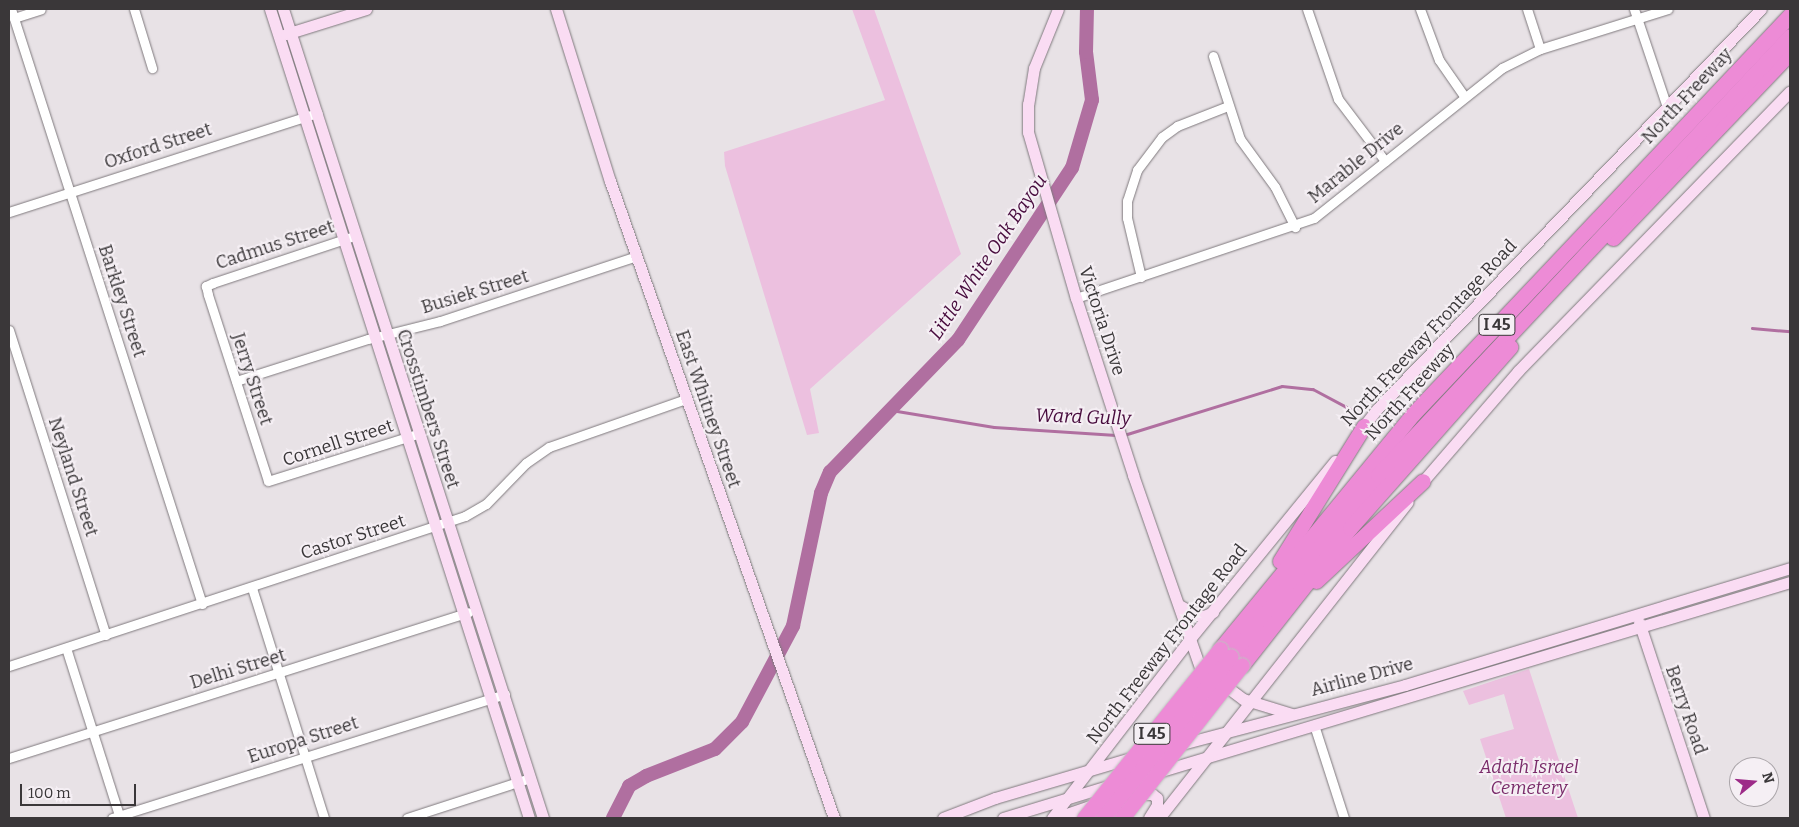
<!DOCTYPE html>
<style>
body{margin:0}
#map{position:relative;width:1799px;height:827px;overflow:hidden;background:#e8e2e6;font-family:Bitter,serif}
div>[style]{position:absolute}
.green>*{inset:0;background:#ecc0df}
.stream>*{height:2.5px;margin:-1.25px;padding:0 1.25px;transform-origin:1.25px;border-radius:1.25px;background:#b06fa0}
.river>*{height:14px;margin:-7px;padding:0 7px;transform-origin:7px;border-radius:7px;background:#b06fa0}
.roads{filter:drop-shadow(0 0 1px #7f797d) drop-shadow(0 0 1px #7f797d)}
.street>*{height:9px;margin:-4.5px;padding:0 4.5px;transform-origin:4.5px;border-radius:4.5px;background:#fff}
.secondary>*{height:11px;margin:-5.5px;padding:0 5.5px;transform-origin:5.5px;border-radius:5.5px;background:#fadcf3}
.highway>*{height:15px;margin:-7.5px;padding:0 7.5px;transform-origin:7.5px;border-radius:7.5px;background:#ed8bd6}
.bridges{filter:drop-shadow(0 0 1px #c0bfc0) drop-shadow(0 0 1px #c0bfc0)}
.highway-bridge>*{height:15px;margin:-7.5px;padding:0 7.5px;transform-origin:7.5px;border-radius:7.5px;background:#ed8bd6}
span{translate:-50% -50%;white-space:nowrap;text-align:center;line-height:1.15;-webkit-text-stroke:4px #f5eff4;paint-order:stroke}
.shield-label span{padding:1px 4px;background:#f5eff4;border:1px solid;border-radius:4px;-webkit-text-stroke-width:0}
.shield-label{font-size:16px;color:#3a3739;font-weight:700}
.street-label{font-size:18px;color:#3a3739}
.park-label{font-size:18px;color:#7a2b6a;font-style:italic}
.water-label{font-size:19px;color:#470b3d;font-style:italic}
.frame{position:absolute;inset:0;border:10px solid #3a3739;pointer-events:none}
.north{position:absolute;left:1729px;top:757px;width:50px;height:50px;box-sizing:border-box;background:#f5eff4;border:1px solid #aaa5a9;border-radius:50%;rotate:73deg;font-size:14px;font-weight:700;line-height:20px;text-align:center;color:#3a3739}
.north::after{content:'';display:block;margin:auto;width:18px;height:22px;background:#9d2b88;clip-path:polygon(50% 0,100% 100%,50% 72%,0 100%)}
.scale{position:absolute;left:20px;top:784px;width:116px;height:22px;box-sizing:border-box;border:2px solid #3a3739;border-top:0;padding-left:6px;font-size:15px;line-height:18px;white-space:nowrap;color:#3a3739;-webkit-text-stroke:4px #f5eff4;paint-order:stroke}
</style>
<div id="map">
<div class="green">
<i style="clip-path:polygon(852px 9px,874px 9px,961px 254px,810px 389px,819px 433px,807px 435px,725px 166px,724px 152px,885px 100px)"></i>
<i style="clip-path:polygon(1529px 669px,1578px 818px,1506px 818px,1480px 739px,1514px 729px,1504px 694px,1469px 705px,1463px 691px)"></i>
</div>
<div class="stream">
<i style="left:1752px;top:328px;width:38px;rotate:5deg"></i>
<i style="left:891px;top:410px;width:104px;rotate:9.4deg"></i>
<i style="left:994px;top:427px;width:122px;rotate:3.8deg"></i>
<i style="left:1124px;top:435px;width:165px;rotate:-17.2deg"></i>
<i style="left:1282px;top:386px;width:31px;rotate:6deg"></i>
<i style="left:1313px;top:389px;width:47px;rotate:28.2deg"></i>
</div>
<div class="river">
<i style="left:613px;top:818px;width:36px;rotate:-63deg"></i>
<i style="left:629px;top:786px;width:20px;rotate:-30deg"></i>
<i style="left:646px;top:776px;width:74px;rotate:-21.4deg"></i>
<i style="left:715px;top:749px;width:38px;rotate:-45deg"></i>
<i style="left:742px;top:722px;width:109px;rotate:-62deg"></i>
<i style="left:793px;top:626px;width:136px;rotate:-78.1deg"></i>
<i style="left:821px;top:493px;width:23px;rotate:-67deg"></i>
<i style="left:830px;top:472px;width:184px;rotate:-45.9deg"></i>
<i style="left:958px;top:340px;width:206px;rotate:-56.5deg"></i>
<i style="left:1072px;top:168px;width:71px;rotate:-73.6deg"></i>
<i style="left:1092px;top:100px;width:48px;rotate:-97.1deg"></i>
<i style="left:1086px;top:52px;width:43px;rotate:-88.7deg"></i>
</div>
<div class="roads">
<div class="street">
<i style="left:11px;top:9px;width:625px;rotate:72.2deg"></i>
<i style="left:134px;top:9px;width:62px;rotate:73deg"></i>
<i style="left:1307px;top:9px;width:95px;rotate:71deg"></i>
<i style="left:1338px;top:99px;width:78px;rotate:52.8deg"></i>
<i style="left:1420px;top:9px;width:54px;rotate:69.6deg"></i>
<i style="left:1439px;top:60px;width:44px;rotate:55.2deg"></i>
<i style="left:1527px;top:9px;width:42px;rotate:72deg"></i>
<i style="left:1634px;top:9px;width:103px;rotate:71.4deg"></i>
<i style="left:14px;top:18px;width:28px;rotate:-18deg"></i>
<i style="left:1213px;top:56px;width:87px;rotate:72deg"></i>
<i style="left:1240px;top:139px;width:59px;rotate:53.9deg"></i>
<i style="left:1275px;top:187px;width:45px;rotate:63.4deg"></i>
<i style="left:9px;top:212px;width:324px;rotate:-17.8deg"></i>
<i style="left:354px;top:236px;width:149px;rotate:161.6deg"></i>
<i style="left:213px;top:283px;width:8px;rotate:157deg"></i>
<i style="left:206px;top:286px;width:9px;rotate:77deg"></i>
<i style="left:208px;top:295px;width:195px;rotate:72.1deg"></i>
<i style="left:268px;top:481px;width:156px;rotate:-17.5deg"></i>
<i style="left:1141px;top:277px;width:61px;rotate:-103.3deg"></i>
<i style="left:1127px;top:218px;width:17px;rotate:-90deg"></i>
<i style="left:1127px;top:201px;width:33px;rotate:-72deg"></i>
<i style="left:1137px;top:170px;width:41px;rotate:-52.9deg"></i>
<i style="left:1162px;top:137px;width:19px;rotate:-36deg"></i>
<i style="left:1177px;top:126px;width:55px;rotate:-21.4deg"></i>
<i style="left:1076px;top:298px;width:251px;rotate:-18.6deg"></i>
<i style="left:1314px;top:218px;width:241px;rotate:-38.6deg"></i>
<i style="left:1502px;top:68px;width:42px;rotate:-26.6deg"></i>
<i style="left:1540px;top:49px;width:134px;rotate:-17.4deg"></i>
<i style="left:9px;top:330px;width:320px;rotate:72.4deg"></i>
<i style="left:236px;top:381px;width:139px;rotate:-17.7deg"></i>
<i style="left:368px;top:339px;width:74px;rotate:-14deg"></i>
<i style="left:440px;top:321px;width:206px;rotate:-18.3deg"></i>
<i style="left:252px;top:588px;width:241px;rotate:72.6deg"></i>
<i style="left:66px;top:648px;width:178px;rotate:72.4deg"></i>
<i style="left:9px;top:666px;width:480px;rotate:-18.2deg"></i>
<i style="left:465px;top:516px;width:24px;rotate:-30deg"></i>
<i style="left:486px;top:504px;width:57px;rotate:-45.7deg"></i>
<i style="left:526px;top:463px;width:28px;rotate:-35deg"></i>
<i style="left:549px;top:447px;width:145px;rotate:-19.3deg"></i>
<i style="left:1314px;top:725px;width:98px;rotate:72.1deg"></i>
<i style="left:9px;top:758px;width:482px;rotate:-17.6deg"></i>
<i style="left:112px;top:818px;width:412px;rotate:-17.5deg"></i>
<i style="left:407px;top:818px;width:129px;rotate:-18deg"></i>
</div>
<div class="secondary">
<i style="left:270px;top:9px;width:849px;rotate:72.25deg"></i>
<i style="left:283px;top:9px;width:850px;rotate:72.18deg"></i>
<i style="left:556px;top:9px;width:180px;rotate:72.6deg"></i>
<i style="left:610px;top:181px;width:675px;rotate:70.63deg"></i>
<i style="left:1058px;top:9px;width:64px;rotate:112.1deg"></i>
<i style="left:1034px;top:68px;width:36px;rotate:99deg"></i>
<i style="left:1028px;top:104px;width:28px;rotate:90deg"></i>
<i style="left:1028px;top:132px;width:173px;rotate:73.9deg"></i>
<i style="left:1076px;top:298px;width:186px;rotate:72.1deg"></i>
<i style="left:1133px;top:475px;width:203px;rotate:70.8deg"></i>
<i style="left:1200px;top:667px;width:54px;rotate:36.7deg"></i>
<i style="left:1243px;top:699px;width:51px;rotate:17deg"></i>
<i style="left:286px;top:34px;width:84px;rotate:-17.4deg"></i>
<i style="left:1359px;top:432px;width:29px;rotate:-52deg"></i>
<i style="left:1377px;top:409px;width:554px;rotate:-46.17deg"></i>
<i style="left:1418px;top:487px;width:153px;rotate:-49.2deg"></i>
<i style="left:1518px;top:371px;width:390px;rotate:-45.8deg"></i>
<i style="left:1179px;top:605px;width:21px;rotate:29deg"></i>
<i style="left:1197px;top:615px;width:7px;rotate:8deg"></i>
<i style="left:1204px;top:616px;width:10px;rotate:-24deg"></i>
<i style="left:1639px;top:622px;width:206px;rotate:71.7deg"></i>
<i style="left:1178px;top:745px;width:235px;rotate:-14.8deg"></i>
<i style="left:1405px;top:685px;width:402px;rotate:-16.9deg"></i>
<i style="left:1158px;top:772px;width:660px;rotate:-16.73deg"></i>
<i style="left:1136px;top:794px;width:16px"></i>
<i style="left:1152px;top:794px;width:6px;rotate:39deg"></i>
<i style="left:1157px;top:798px;width:7px;rotate:90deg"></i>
<i style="left:1157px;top:805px;width:15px;rotate:122deg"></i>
<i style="left:943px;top:818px;width:56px;rotate:-21deg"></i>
<i style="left:995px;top:798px;width:145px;rotate:-16.4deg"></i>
<i style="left:1003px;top:818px;width:113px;rotate:-17deg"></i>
<i style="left:1052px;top:818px;width:225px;rotate:-52.4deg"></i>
<i style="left:1189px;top:640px;width:231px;rotate:-50.8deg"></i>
<i style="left:1055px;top:818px;width:43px;rotate:-18.9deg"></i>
<i style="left:1159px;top:818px;width:402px;rotate:-51.8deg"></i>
</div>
<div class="highway">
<i style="left:1613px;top:238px;width:256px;rotate:-46.3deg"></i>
<i style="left:1280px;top:561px;width:159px;rotate:-58.1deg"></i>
<i style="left:1316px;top:581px;width:146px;rotate:-43.1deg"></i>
<i style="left:1220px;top:649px;width:304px;rotate:-50.6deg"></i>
<i style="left:1413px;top:414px;width:549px;rotate:-46.62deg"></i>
<i style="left:1231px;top:656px;width:233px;rotate:-50.9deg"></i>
<i style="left:1378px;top:475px;width:602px;rotate:-46.82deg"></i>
<i style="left:1242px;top:665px;width:174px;rotate:-51.8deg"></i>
<i style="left:1350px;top:528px;width:242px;rotate:-48.5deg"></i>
</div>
</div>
<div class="bridges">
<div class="highway-bridge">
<i style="left:1084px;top:818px;width:217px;rotate:-51.2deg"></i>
<i style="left:1103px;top:818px;width:206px;rotate:-51.7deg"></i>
<i style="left:1122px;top:818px;width:194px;rotate:-51.9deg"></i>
</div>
</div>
<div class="shield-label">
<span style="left:1497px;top:325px">I 45</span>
<span style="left:1152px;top:734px">I 45</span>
</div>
<div class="street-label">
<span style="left:1687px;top:96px;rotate:-47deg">North Freeway</span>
<span style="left:158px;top:146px;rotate:-18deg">Oxford Street</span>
<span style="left:1356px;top:163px;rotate:-39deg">Marable Drive</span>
<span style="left:275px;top:245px;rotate:-18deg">Cadmus Street</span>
<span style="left:475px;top:292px;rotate:-17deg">Busiek Street</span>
<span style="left:122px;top:301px;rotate:72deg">Barkley Street</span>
<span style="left:1102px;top:321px;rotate:72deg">Victoria Drive</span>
<span style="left:1429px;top:333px;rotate:-47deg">North Freeway Frontage Road</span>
<span style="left:252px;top:379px;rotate:72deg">Jerry Street</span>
<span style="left:1410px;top:392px;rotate:-48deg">North Freeway</span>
<span style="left:428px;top:409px;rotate:72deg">Crosstimbers Street</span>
<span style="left:708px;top:409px;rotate:71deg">East Whitney Street</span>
<span style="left:338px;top:443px;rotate:-18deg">Cornell Street</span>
<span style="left:73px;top:477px;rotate:72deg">Neyland Street</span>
<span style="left:353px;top:537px;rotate:-18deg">Castor Street</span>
<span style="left:1167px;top:644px;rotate:-52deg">North Freeway Frontage Road</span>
<span style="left:238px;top:669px;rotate:-17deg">Delhi Street</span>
<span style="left:1362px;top:677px;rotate:-15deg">Airline Drive</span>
<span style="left:1686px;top:710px;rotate:71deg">Berry Road</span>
<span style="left:303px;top:740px;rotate:-18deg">Europa Street</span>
</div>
<div class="park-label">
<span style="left:1529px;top:778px">Adath Israel<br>Cemetery</span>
</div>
<div class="water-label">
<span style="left:988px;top:257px;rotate:-56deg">Little White Oak Bayou</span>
<span style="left:1083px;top:417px;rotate:2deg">Ward Gully</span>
</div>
<div class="frame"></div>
<div class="north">N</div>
<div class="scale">100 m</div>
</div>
